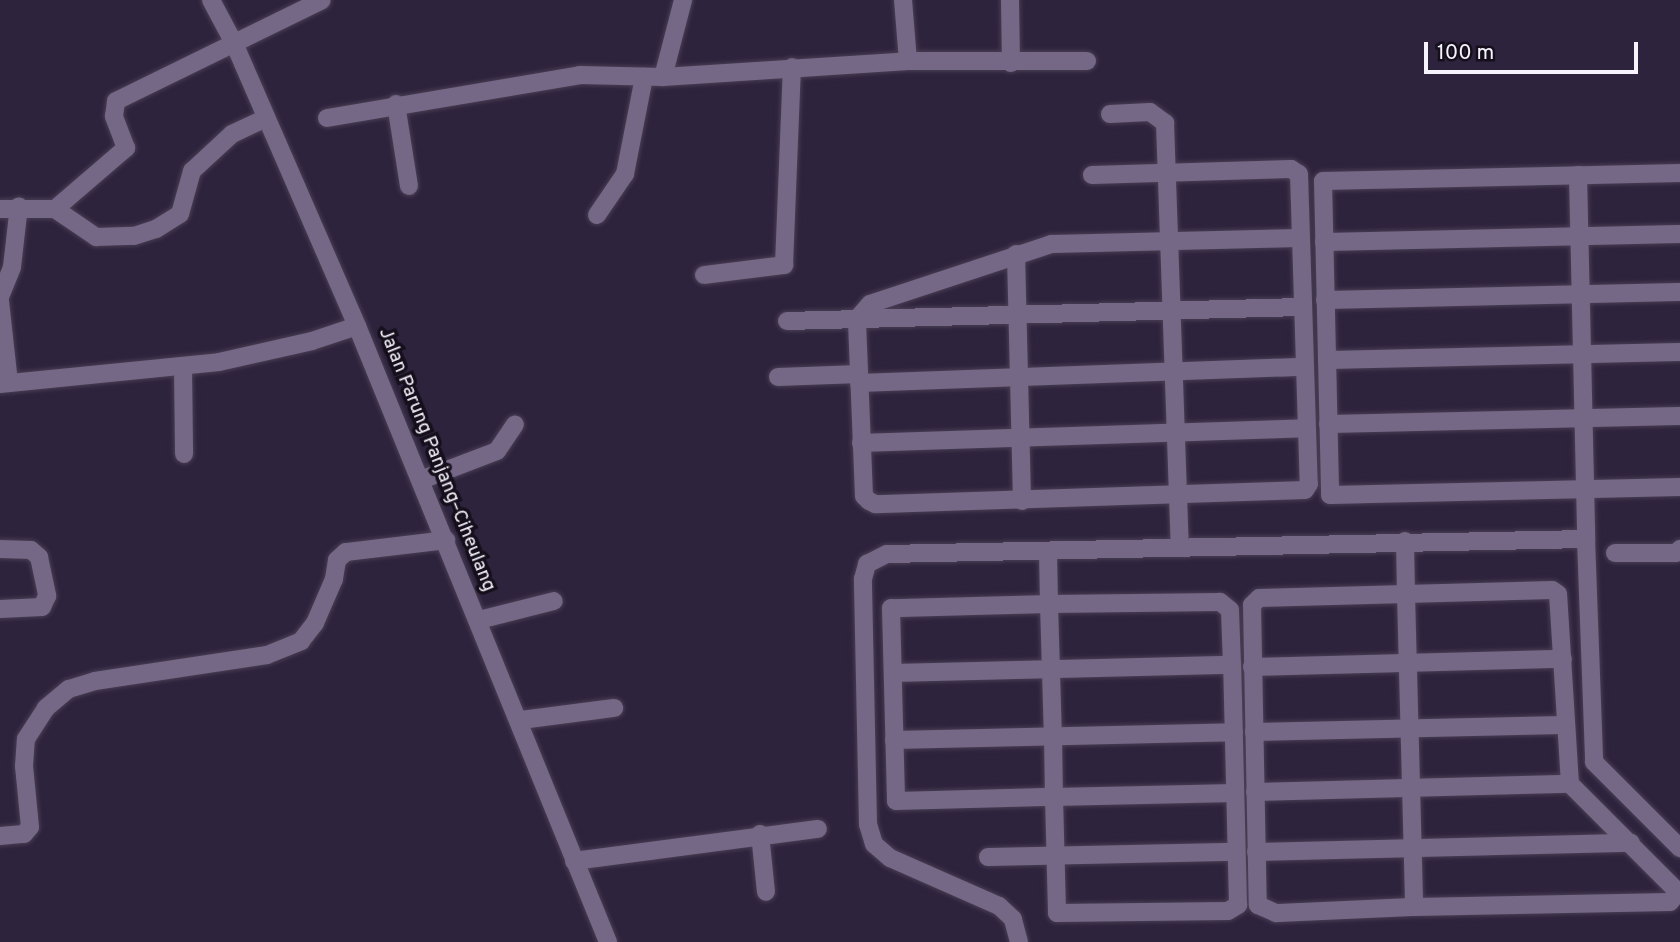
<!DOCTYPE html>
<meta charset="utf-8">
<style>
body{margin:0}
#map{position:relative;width:1680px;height:942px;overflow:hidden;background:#2e233d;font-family:Overpass,sans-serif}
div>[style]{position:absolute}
.roads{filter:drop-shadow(0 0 2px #483e53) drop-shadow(0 0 2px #483e53)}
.minor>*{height:18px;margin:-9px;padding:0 9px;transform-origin:9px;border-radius:9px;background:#756887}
span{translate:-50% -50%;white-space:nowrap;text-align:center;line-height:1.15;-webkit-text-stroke:7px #140f1b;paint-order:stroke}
.street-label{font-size:19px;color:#f7f3fd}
.scale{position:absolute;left:1424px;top:42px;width:214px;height:32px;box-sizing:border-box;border:4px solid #f7f3fd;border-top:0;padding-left:9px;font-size:21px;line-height:24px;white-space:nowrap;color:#f7f3fd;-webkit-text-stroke:5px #140f1b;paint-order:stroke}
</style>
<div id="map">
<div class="roads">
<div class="minor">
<i style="left:211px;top:0;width:49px;rotate:61.9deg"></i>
<i style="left:234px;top:43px;width:309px;rotate:66.5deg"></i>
<i style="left:357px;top:326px;width:665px;rotate:67.83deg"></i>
<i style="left:903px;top:0;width:61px;rotate:85.3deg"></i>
<i style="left:1010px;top:0;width:63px;rotate:89.1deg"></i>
<i style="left:663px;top:77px;width:80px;rotate:-75.4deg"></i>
<i style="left:396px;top:104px;width:83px;rotate:81deg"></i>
<i style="left:1110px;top:114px;width:40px;rotate:-2.9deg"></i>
<i style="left:1150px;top:112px;width:19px;rotate:36deg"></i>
<i style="left:1165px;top:123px;width:424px;rotate:88deg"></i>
<i style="left:327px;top:118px;width:257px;rotate:-9.6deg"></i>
<i style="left:580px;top:75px;width:83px;rotate:1.4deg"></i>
<i style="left:663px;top:77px;width:246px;rotate:-3.7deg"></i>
<i style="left:908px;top:61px;width:179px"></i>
<i style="left:1680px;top:173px;width:357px;rotate:178.7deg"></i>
<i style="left:1323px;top:181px;width:314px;rotate:88.7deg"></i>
<i style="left:1330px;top:495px;width:350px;rotate:-1.3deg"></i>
<i style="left:1092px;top:175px;width:199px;rotate:-1.7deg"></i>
<i style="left:1291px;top:169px;width:9px;rotate:32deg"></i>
<i style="left:1299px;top:174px;width:310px;rotate:88.2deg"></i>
<i style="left:1309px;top:484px;width:7px;rotate:124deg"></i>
<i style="left:1305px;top:490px;width:430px;rotate:178.1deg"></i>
<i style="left:875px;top:504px;width:7px;rotate:-153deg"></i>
<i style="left:869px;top:501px;width:7px;rotate:-135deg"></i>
<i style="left:864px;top:496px;width:177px;rotate:-92.3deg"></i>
<i style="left:857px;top:319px;width:20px;rotate:-49deg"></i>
<i style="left:870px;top:304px;width:191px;rotate:-18.3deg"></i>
<i style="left:1051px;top:244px;width:249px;rotate:-1.4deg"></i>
<i style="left:1578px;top:175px;width:364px;rotate:88.7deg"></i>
<i style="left:0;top:209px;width:55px"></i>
<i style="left:55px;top:209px;width:50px;rotate:34.3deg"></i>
<i style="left:96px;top:237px;width:38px;rotate:-2deg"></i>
<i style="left:134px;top:236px;width:23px;rotate:-18deg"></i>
<i style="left:156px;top:229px;width:28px;rotate:-32deg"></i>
<i style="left:180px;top:214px;width:45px;rotate:-74.4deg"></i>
<i style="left:192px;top:171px;width:54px;rotate:-42.8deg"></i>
<i style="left:232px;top:134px;width:35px;rotate:-25deg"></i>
<i style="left:55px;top:209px;width:94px;rotate:-40.7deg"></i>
<i style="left:126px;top:148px;width:34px;rotate:-111deg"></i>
<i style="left:114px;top:116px;width:15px;rotate:-82deg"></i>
<i style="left:116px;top:101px;width:229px;rotate:-26.1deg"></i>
<i style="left:597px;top:215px;width:50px;rotate:-55.7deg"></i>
<i style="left:625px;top:174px;width:99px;rotate:-78.9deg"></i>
<i style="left:1324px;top:242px;width:356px;rotate:-1.3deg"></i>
<i style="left:1016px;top:254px;width:247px;rotate:88.6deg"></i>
<i style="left:704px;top:275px;width:81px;rotate:-7.1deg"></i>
<i style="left:784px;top:265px;width:198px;rotate:-87.7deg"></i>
<i style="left:0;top:297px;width:32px;rotate:-68deg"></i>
<i style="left:12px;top:267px;width:61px;rotate:-83.5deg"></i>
<i style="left:1325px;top:300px;width:355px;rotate:-1.3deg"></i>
<i style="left:0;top:301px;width:82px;rotate:83.7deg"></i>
<i style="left:787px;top:321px;width:515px;rotate:-1.56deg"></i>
<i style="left:1327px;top:360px;width:353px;rotate:-1.3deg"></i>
<i style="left:183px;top:367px;width:87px;rotate:89.3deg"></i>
<i style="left:778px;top:377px;width:81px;rotate:-2.1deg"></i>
<i style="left:859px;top:383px;width:445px;rotate:-2.1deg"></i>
<i style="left:0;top:384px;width:220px;rotate:-5.7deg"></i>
<i style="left:219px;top:362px;width:95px;rotate:-12.7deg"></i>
<i style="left:312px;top:341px;width:47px;rotate:-18.4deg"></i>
<i style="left:1328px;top:424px;width:352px;rotate:-1.3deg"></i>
<i style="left:861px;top:443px;width:444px;rotate:-1.9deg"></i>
<i style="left:421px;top:480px;width:81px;rotate:-20.9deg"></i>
<i style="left:497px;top:451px;width:32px;rotate:-56deg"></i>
<i style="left:1405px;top:541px;width:53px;rotate:88.9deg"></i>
<i style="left:1406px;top:594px;width:313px;rotate:88.5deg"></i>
<i style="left:1414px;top:907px;width:256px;rotate:-1.1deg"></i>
<i style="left:1670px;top:902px;width:13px;rotate:-51deg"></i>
<i style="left:1678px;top:892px;width:153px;rotate:-135deg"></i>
<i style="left:1570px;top:784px;width:190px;rotate:-93.6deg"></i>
<i style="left:1558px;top:594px;width:7px;rotate:-146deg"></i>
<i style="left:1552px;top:590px;width:146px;rotate:178.4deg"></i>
<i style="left:1406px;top:594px;width:147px;rotate:178.4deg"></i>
<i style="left:1259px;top:598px;width:10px;rotate:135deg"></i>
<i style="left:1252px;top:605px;width:300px;rotate:88.9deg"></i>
<i style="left:1258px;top:905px;width:20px;rotate:24deg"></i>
<i style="left:1276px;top:913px;width:138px;rotate:-2.5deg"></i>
<i style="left:0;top:549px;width:31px;rotate:2deg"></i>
<i style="left:31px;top:550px;width:11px;rotate:41deg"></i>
<i style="left:39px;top:557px;width:40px;rotate:78deg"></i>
<i style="left:47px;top:596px;width:12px;rotate:114deg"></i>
<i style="left:42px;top:607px;width:42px;rotate:177.3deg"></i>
<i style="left:1048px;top:551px;width:53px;rotate:88.9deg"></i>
<i style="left:1049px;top:604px;width:132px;rotate:88.3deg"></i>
<i style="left:1053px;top:736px;width:61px;rotate:89.1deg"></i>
<i style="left:1054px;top:797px;width:116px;rotate:88.5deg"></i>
<i style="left:1057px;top:913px;width:171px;rotate:-0.7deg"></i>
<i style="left:1228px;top:911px;width:12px;rotate:-31deg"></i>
<i style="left:1238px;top:905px;width:240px;rotate:-91.4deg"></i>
<i style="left:1232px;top:665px;width:55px;rotate:-92.1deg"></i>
<i style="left:1230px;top:610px;width:13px;rotate:-141deg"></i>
<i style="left:1220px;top:602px;width:171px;rotate:179.3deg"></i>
<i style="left:1049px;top:604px;width:158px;rotate:178.5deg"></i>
<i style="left:891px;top:608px;width:193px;rotate:88.5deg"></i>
<i style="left:896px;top:801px;width:158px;rotate:-1.5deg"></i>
<i style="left:1054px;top:797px;width:181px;rotate:-1.3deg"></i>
<i style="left:1615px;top:553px;width:61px"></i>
<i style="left:1676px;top:553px;width:6px;rotate:-45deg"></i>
<i style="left:479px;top:620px;width:77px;rotate:-14.2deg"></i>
<i style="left:1252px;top:667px;width:311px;rotate:-1.5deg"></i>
<i style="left:893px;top:673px;width:339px;rotate:-1.4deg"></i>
<i style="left:521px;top:720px;width:94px;rotate:-7.4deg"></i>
<i style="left:1254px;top:732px;width:309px;rotate:-1.3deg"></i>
<i style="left:894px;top:740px;width:340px;rotate:-1.3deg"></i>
<i style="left:1255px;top:792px;width:315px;rotate:-1.5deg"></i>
<i style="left:760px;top:834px;width:58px;rotate:84.1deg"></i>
<i style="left:0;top:836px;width:24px;rotate:-5deg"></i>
<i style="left:24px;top:834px;width:9px;rotate:-49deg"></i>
<i style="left:30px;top:827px;width:61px;rotate:-95.6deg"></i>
<i style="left:24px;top:766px;width:27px;rotate:-86deg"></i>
<i style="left:26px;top:739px;width:37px;rotate:-57deg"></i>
<i style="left:46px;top:708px;width:30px;rotate:-40deg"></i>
<i style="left:69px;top:689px;width:27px;rotate:-17deg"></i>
<i style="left:95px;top:681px;width:174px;rotate:-8.6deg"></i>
<i style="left:267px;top:655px;width:37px;rotate:-22deg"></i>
<i style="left:301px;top:641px;width:23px;rotate:-52deg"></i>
<i style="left:315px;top:623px;width:48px;rotate:-66.6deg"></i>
<i style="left:334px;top:579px;width:19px;rotate:-81deg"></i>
<i style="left:337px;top:560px;width:12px;rotate:-42deg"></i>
<i style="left:346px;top:552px;width:101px;rotate:-6.8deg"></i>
<i style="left:1256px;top:852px;width:375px;rotate:-1.4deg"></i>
<i style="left:988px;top:857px;width:248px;rotate:-1.2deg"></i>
<i style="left:574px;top:861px;width:246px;rotate:-7.5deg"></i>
<i style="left:1019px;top:942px;width:24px;rotate:-105deg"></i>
<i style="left:1013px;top:919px;width:19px;rotate:-137deg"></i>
<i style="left:999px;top:906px;width:119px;rotate:-156.2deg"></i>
<i style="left:890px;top:858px;width:21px;rotate:-139deg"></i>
<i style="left:874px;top:844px;width:21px;rotate:-107deg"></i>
<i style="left:868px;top:824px;width:245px;rotate:-91.2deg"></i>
<i style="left:863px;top:579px;width:16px;rotate:-75deg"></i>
<i style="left:867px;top:564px;width:22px;rotate:-27deg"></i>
<i style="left:887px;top:554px;width:699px;rotate:-1.23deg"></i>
<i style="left:1586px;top:539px;width:223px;rotate:87.9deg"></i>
<i style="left:1594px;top:762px;width:122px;rotate:45deg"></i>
</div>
</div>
<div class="street-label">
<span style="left:436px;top:460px;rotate:68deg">Jalan Parung Panjang–Ciheulang</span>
</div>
<div class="scale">100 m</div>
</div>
